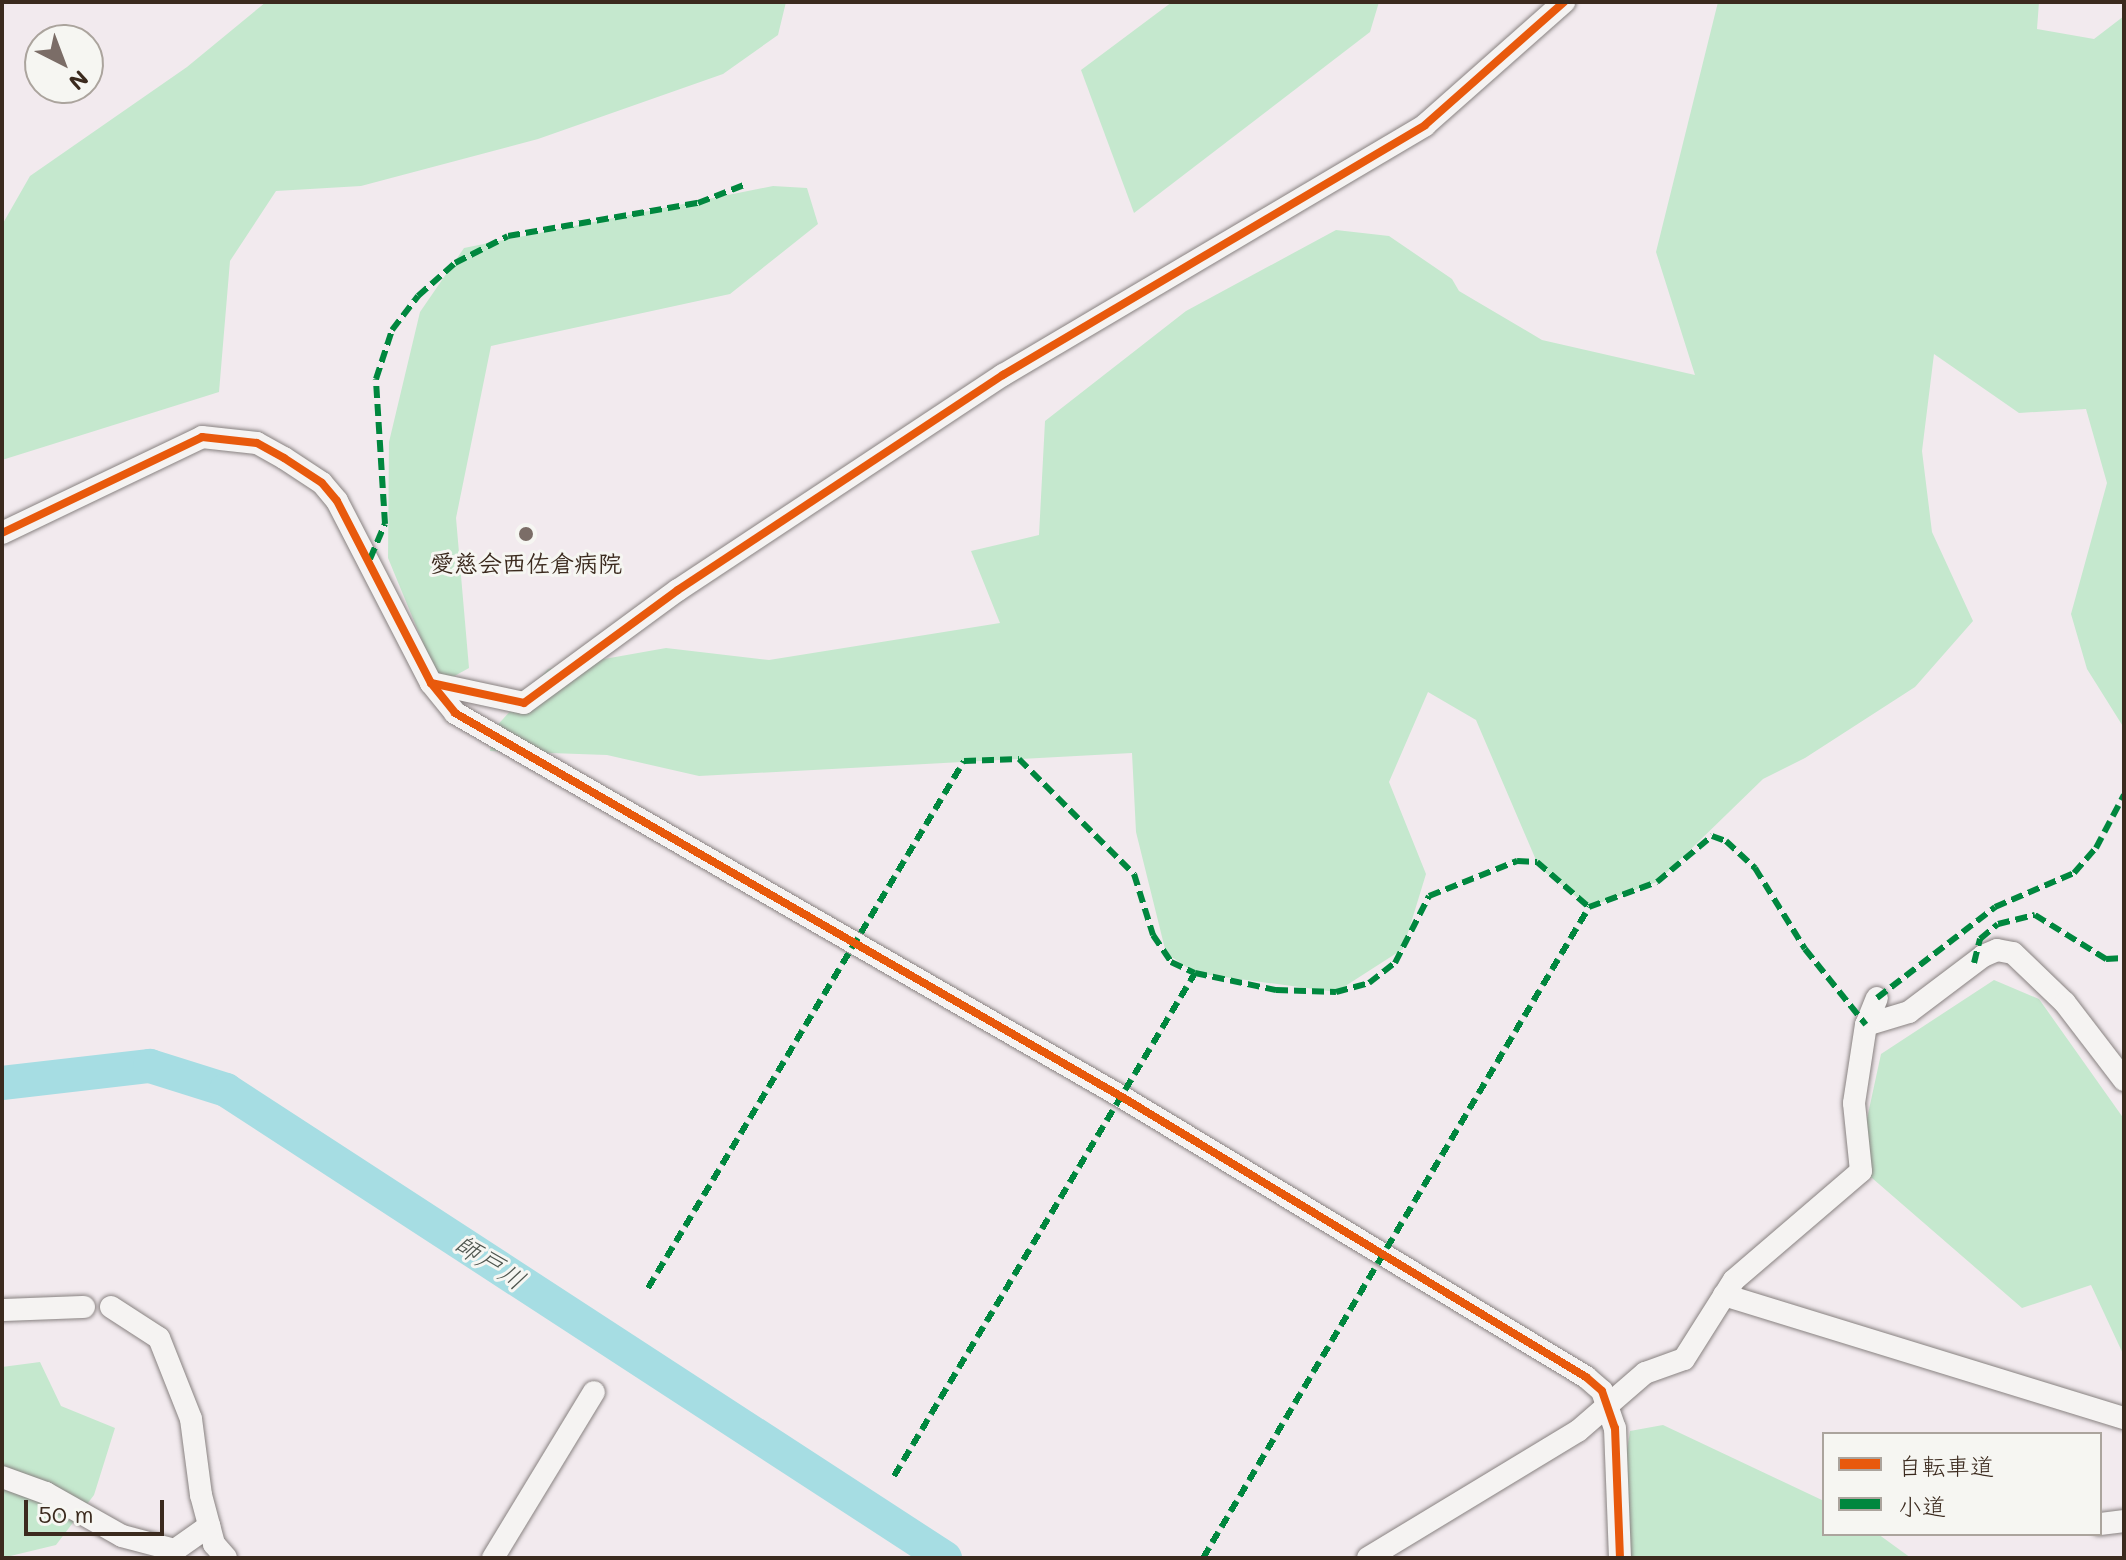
<!DOCTYPE html>
<meta charset="utf-8">
<style>
body{margin:0}
#map{position:relative;width:2126px;height:1560px;overflow:hidden;background:#f2eaee;font-family:Mali,"Klee One",sans-serif}
div>[style]{position:absolute}
.green>*{inset:0;background:#c5e8ce}
.river>*{height:34px;margin:-17px;padding:0 17px;transform-origin:17px;border-radius:17px;background:#a6dde3}
.roads{filter:drop-shadow(0 0 2px #888281) drop-shadow(0 0 2px #888281)}
.minor>*{height:22px;margin:-11px;padding:0 11px;transform-origin:11px;border-radius:11px;background:#f5f3f2}
.quiet>*{height:6px;margin-top:-3px;transform-origin:0;background:repeating-linear-gradient(90deg,#00873e 0 12px,transparent 0 18px)}
.cycleway>*{height:8px;margin:-4px;padding:0 4px;transform-origin:4px;border-radius:4px;background:#e8590c}
.dots>*{width:22px;height:22px;translate:-50% -50%;box-sizing:border-box;border:4px solid #f6f6f2;border-radius:50%}
span{translate:-50% -50%;white-space:nowrap;text-align:center;line-height:1.15;-webkit-text-stroke:6px #f6f6f2;paint-order:stroke}
.poi-label{font-size:24px;color:#3b2a1e;font-weight:700}
.water-label{font-size:26px;color:#4e554e;font-style:italic}
.frame{position:absolute;inset:0;border:4px solid #3b2a1e;pointer-events:none}
.legend{position:absolute;left:1822px;top:1432px;width:280px;height:104px;box-sizing:border-box;background:#f6f6f2;border:2px solid #aba49d;margin:0;padding:10px 14px;list-style:none;font-size:24px;color:#3b2a1e}
.legend li{display:flex;align-items:center;gap:16px;height:40px}
.legend b{width:40px;border:2px solid #aba49d}
.north{position:absolute;left:24px;top:24px;width:80px;height:80px;box-sizing:border-box;background:#f6f6f2;border:2px solid #aba49d;border-radius:50%;rotate:138deg;font-size:22px;font-weight:700;line-height:32px;text-align:center;color:#3b2a1e}
.north::after{content:'';display:block;margin:auto;width:28px;height:36px;background:#7b6d67;clip-path:polygon(50% 0,100% 100%,50% 72%,0 100%)}
.scale{position:absolute;left:24px;top:1500px;width:140px;height:36px;box-sizing:border-box;border:4px solid #3b2a1e;border-top:0;padding-left:10px;font-size:24px;line-height:28px;white-space:nowrap;color:#3b2a1e;-webkit-text-stroke:6px #f6f6f2;paint-order:stroke}
</style>
<div id="map">
<div class="green">
<i style="clip-path:polygon(266px 2px,786px 2px,778px 35px,723px 74px,538px 139px,361px 186px,276px 191px,230px 261px,219px 392px,2px 460px,2px 225px,30px 176px,187px 67px)"></i>
<i style="clip-path:polygon(1172px 2px,1379px 2px,1370px 32px,1134px 213px,1081px 70px)"></i>
<i style="clip-path:polygon(1718px 2px,2039px 2px,2037px 29px,2094px 39px,2124px 16px,2124px 728px,2087px 669px,2071px 614px,2107px 483px,2086px 409px,2019px 413px,1934px 354px,1922px 451px,1932px 532px,1973px 621px,1915px 687px,1805px 758px,1763px 779px,1657px 882px,1589px 907px,1539px 867px,1476px 720px,1428px 692px,1389px 782px,1426px 874px,1403px 949px,1336px 992px,1195px 973px,1166px 953px,1136px 832px,1132px 753px,699px 776px,607px 755px,490px 751px,494px 729px,548px 669px,666px 648px,769px 660px,1000px 623px,971px 551px,1039px 535px,1045px 421px,1186px 311px,1336px 230px,1389px 236px,1452px 279px,1459px 291px,1542px 340px,1695px 375px,1656px 252px)"></i>
<i style="clip-path:polygon(773px 186px,807px 188px,818px 224px,730px 294px,491px 346px,456px 518px,469px 668px,440px 684px,388px 558px,389px 442px,420px 312px,464px 248px)"></i>
<i style="clip-path:polygon(1994px 980px,2039px 999px,2124px 1119px,2124px 1356px,2091px 1285px,2022px 1308px,1857px 1165px,1881px 1054px)"></i>
<i style="clip-path:polygon(40px 1362px,61px 1406px,115px 1428px,94px 1495px,56px 1545px,2px 1558px,2px 1367px)"></i>
<i style="clip-path:polygon(1663px 1425px,1824px 1501px,1824px 1534px,1878px 1534px,1911px 1558px,1610px 1558px,1630px 1431px)"></i>
</div>
<div class="river">
<i style="left:2px;top:1083px;width:149px;rotate:-6.6deg"></i>
<i style="left:150px;top:1066px;width:80px;rotate:17.5deg"></i>
<i style="left:226px;top:1090px;width:858px;rotate:33.06deg"></i>
</div>
<div class="roads">
<div class="minor">
<i style="left:2px;top:533px;width:222px;rotate:-25.6deg"></i>
<i style="left:202px;top:437px;width:55px;rotate:6.2deg"></i>
<i style="left:257px;top:443px;width:31px;rotate:29deg"></i>
<i style="left:284px;top:458px;width:45px;rotate:33.3deg"></i>
<i style="left:322px;top:483px;width:23px;rotate:50deg"></i>
<i style="left:337px;top:501px;width:205px;rotate:62.7deg"></i>
<i style="left:431px;top:683px;width:38px;rotate:51deg"></i>
<i style="left:455px;top:713px;width:770px;rotate:29.93deg"></i>
<i style="left:1122px;top:1097px;width:542px;rotate:31.11deg"></i>
<i style="left:1586px;top:1377px;width:21px;rotate:41deg"></i>
<i style="left:1602px;top:1391px;width:39px;rotate:71deg"></i>
<i style="left:1615px;top:1428px;width:130px;rotate:87.8deg"></i>
<i style="left:431px;top:683px;width:95px;rotate:12.1deg"></i>
<i style="left:524px;top:703px;width:191px;rotate:-36.3deg"></i>
<i style="left:678px;top:590px;width:390px;rotate:-33.5deg"></i>
<i style="left:1003px;top:375px;width:490px;rotate:-30.6deg"></i>
<i style="left:1425px;top:125px;width:186px;rotate:-41.5deg"></i>
<i style="left:1866px;top:1025px;width:45px;rotate:-16.8deg"></i>
<i style="left:1909px;top:1012px;width:93px;rotate:-37.1deg"></i>
<i style="left:1983px;top:956px;width:15px;rotate:-23deg"></i>
<i style="left:1997px;top:950px;width:16px;rotate:11deg"></i>
<i style="left:2013px;top:953px;width:72px;rotate:43.9deg"></i>
<i style="left:2065px;top:1003px;width:97px;rotate:52.5deg"></i>
<i style="left:1724px;top:1295px;width:418px;rotate:17.1deg"></i>
<i style="left:111px;top:1307px;width:57px;rotate:32.9deg"></i>
<i style="left:159px;top:1338px;width:87px;rotate:68.4deg"></i>
<i style="left:191px;top:1419px;width:77px;rotate:82.5deg"></i>
<i style="left:201px;top:1495px;width:51px;rotate:75.1deg"></i>
<i style="left:214px;top:1544px;width:18px;rotate:49deg"></i>
<i style="left:2px;top:1310px;width:82px;rotate:-2.1deg"></i>
<i style="left:2px;top:1477px;width:47px;rotate:20deg"></i>
<i style="left:46px;top:1493px;width:87px;rotate:29.5deg"></i>
<i style="left:122px;top:1536px;width:55px;rotate:14.8deg"></i>
<i style="left:175px;top:1550px;width:42px;rotate:-35.2deg"></i>
<i style="left:2100px;top:1524px;width:24px;rotate:-7deg"></i>
<i style="left:493px;top:1558px;width:194px;rotate:-58.7deg"></i>
<i style="left:1368px;top:1558px;width:245px;rotate:-31.2deg"></i>
<i style="left:1578px;top:1431px;width:89px;rotate:-40.9deg"></i>
<i style="left:1645px;top:1373px;width:41px;rotate:-19.7deg"></i>
<i style="left:1684px;top:1359px;width:93px;rotate:-57.7deg"></i>
<i style="left:1734px;top:1280px;width:167px;rotate:-40.6deg"></i>
<i style="left:1861px;top:1171px;width:68px;rotate:-95.9deg"></i>
<i style="left:1854px;top:1103px;width:79px;rotate:-81.3deg"></i>
<i style="left:1866px;top:1025px;width:29px;rotate:-68deg"></i>
</div>
</div>
<div class="quiet">
<i style="left:370px;top:559px;width:38px;rotate:-67deg"></i>
<i style="left:385px;top:524px;width:145px;rotate:-93.6deg"></i>
<i style="left:376px;top:379px;width:52px;rotate:-71.9deg"></i>
<i style="left:392px;top:330px;width:43px;rotate:-52.6deg"></i>
<i style="left:418px;top:296px;width:50px;rotate:-41.7deg"></i>
<i style="left:455px;top:263px;width:59px;rotate:-27deg"></i>
<i style="left:508px;top:236px;width:193px;rotate:-9.9deg"></i>
<i style="left:698px;top:203px;width:49px;rotate:-21.4deg"></i>
<i style="left:1974px;top:963px;width:25px;rotate:-76deg"></i>
<i style="left:1980px;top:939px;width:23px;rotate:-40deg"></i>
<i style="left:1998px;top:924px;width:38px;rotate:-14deg"></i>
<i style="left:2035px;top:915px;width:84px;rotate:31.8deg"></i>
<i style="left:2106px;top:959px;width:18px;rotate:-3deg"></i>
<i style="left:1877px;top:998px;width:149px;rotate:-37.6deg"></i>
<i style="left:1995px;top:907px;width:86px;rotate:-23.3deg"></i>
<i style="left:2074px;top:873px;width:33px;rotate:-49deg"></i>
<i style="left:2096px;top:848px;width:60px;rotate:-62.2deg"></i>
<i style="left:648px;top:1288px;width:614px;rotate:-59.05deg"></i>
<i style="left:964px;top:761px;width:55px;rotate:-2.1deg"></i>
<i style="left:1019px;top:759px;width:163px;rotate:45deg"></i>
<i style="left:1134px;top:874px;width:64px;rotate:72.7deg"></i>
<i style="left:1153px;top:935px;width:32px;rotate:56deg"></i>
<i style="left:1171px;top:962px;width:26px;rotate:25deg"></i>
<i style="left:1195px;top:973px;width:83px;rotate:11.9deg"></i>
<i style="left:1276px;top:990px;width:60px;rotate:1.9deg"></i>
<i style="left:1336px;top:992px;width:34px;rotate:-15deg"></i>
<i style="left:1369px;top:983px;width:33px;rotate:-38deg"></i>
<i style="left:1395px;top:963px;width:75px;rotate:-63.1deg"></i>
<i style="left:1429px;top:896px;width:95px;rotate:-21.7deg"></i>
<i style="left:1517px;top:861px;width:20px;rotate:3deg"></i>
<i style="left:1537px;top:862px;width:69px;rotate:40.9deg"></i>
<i style="left:1589px;top:907px;width:72px;rotate:-20.2deg"></i>
<i style="left:1657px;top:882px;width:72px;rotate:-39.9deg"></i>
<i style="left:1712px;top:836px;width:15px;rotate:20deg"></i>
<i style="left:1726px;top:841px;width:40px;rotate:43deg"></i>
<i style="left:1755px;top:868px;width:95px;rotate:58.3deg"></i>
<i style="left:1805px;top:949px;width:97px;rotate:51.2deg"></i>
<i style="left:894px;top:1476px;width:586px;rotate:-59.1deg"></i>
<i style="left:1203px;top:1558px;width:757px;rotate:-59.33deg"></i>
</div>
<div class="cycleway">
<i style="left:2px;top:533px;width:222px;rotate:-25.6deg"></i>
<i style="left:202px;top:437px;width:55px;rotate:6.2deg"></i>
<i style="left:257px;top:443px;width:31px;rotate:29deg"></i>
<i style="left:284px;top:458px;width:45px;rotate:33.3deg"></i>
<i style="left:322px;top:483px;width:23px;rotate:50deg"></i>
<i style="left:337px;top:501px;width:205px;rotate:62.7deg"></i>
<i style="left:431px;top:683px;width:38px;rotate:51deg"></i>
<i style="left:455px;top:713px;width:770px;rotate:29.93deg"></i>
<i style="left:1122px;top:1097px;width:542px;rotate:31.11deg"></i>
<i style="left:1586px;top:1377px;width:21px;rotate:41deg"></i>
<i style="left:1602px;top:1391px;width:39px;rotate:71deg"></i>
<i style="left:1615px;top:1428px;width:130px;rotate:87.8deg"></i>
<i style="left:431px;top:683px;width:95px;rotate:12.1deg"></i>
<i style="left:524px;top:703px;width:191px;rotate:-36.3deg"></i>
<i style="left:678px;top:590px;width:390px;rotate:-33.5deg"></i>
<i style="left:1003px;top:375px;width:490px;rotate:-30.6deg"></i>
<i style="left:1425px;top:125px;width:186px;rotate:-41.5deg"></i>
</div>
<div class="dots">
<i style="left:526px;top:534px;background:#7b6d67"></i>
</div>
<div class="poi-label">
<span style="left:526px;top:563px">愛慈会西佐倉病院</span>
</div>
<div class="water-label">
<span style="left:490px;top:1262px;rotate:33deg">師戸川</span>
</div>
<div class="frame"></div>
<ul class="legend">
<li><b style="height:10px;background:#e8590c"></b>自転車道</li>
<li><b style="height:10px;background:#00873e"></b>小道</li>
</ul>
<div class="north">N</div>
<div class="scale">50 m</div>
</div>
